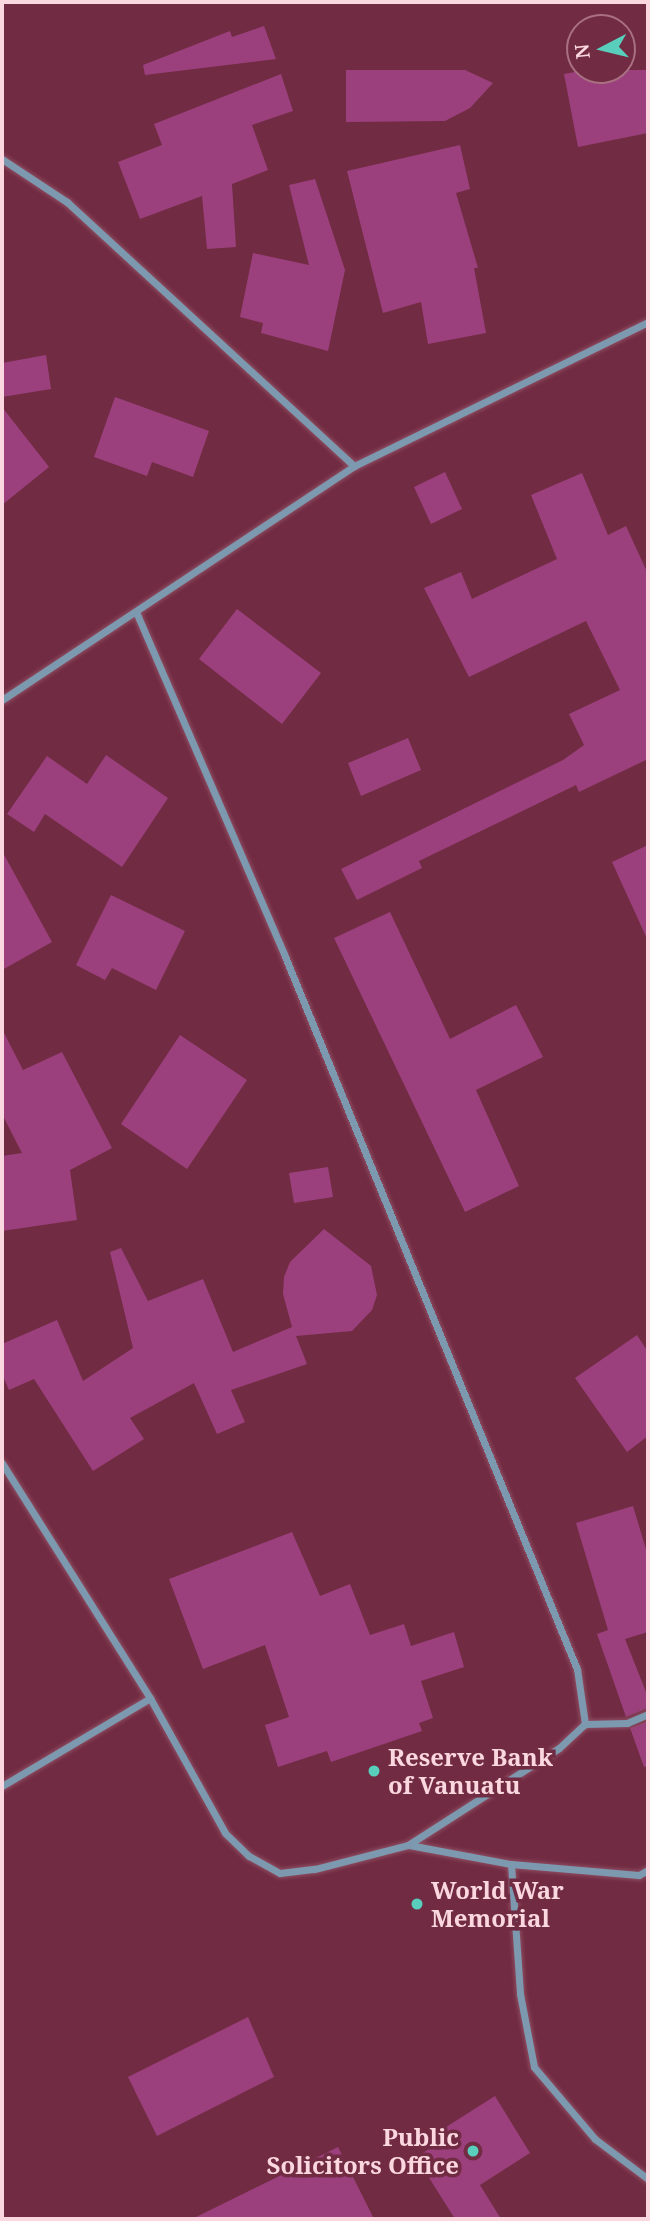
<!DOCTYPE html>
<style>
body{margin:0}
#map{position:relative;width:650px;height:2221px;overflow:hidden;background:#712b42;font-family:"Noto Serif",serif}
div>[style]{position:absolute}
.building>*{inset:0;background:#9b407d}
.roads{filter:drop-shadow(0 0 2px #8d4e62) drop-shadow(0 0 2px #8d4e62)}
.minor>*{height:7px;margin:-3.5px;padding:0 3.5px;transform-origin:3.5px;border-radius:3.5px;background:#7d99af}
.dots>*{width:19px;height:19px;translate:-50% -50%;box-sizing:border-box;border:4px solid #712b42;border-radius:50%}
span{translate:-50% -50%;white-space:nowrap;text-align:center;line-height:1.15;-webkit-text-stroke:7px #712b42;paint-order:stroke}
.poi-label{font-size:24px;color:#fbd8e0;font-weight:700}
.left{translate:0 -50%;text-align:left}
.right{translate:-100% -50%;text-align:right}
.frame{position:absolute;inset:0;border:4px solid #fbd8e0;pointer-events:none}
.north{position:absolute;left:566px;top:14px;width:70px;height:70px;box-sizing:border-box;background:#712b42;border:2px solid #a87081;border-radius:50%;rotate:263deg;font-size:19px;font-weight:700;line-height:28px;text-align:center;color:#fbd8e0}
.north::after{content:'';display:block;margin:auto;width:24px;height:32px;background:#5acebd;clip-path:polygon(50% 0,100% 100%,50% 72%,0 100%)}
</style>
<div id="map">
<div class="building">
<i style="clip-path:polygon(264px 26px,276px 59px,145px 75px,143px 65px,230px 31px,232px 37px)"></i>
<i style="clip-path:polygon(346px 70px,465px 70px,493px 83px,470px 108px,445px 121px,346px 122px)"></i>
<i style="clip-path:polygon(586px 70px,648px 70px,648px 133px,578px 147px,564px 74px)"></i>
<i style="clip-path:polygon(281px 74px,293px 111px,252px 125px,268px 170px,232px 184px,236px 247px,207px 249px,202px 196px,140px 219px,118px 162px,162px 145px,154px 124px)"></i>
<i style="clip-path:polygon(460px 145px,470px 189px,456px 193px,478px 268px,474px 268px,486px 333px,428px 344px,421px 302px,383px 313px,347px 171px)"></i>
<i style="clip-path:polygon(315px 179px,345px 270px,328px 351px,261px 333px,263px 323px,240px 317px,253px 253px,309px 265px,289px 185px)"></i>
<i style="clip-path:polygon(46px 355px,51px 389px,2px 397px,2px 363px)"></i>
<i style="clip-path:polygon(115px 397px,209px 431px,193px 477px,152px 462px,147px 476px,94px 457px)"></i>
<i style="clip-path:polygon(2px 407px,49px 467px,2px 505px)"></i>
<i style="clip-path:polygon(445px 472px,462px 509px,431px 524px,414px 487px)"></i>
<i style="clip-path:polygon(582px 473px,608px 535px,626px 526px,648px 574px,648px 759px,579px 792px,576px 785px,419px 861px,422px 868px,357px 900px,341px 869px,563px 760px,584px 745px,569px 714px,620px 690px,586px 621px,469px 677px,424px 588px,461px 572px,472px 599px,557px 559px,531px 495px)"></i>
<i style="clip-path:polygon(237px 609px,321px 673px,282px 724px,199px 659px)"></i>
<i style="clip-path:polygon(408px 738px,421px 770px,361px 796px,348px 763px)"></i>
<i style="clip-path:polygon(106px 755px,168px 798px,122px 867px,45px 814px,34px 832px,7px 814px,47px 756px,87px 784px)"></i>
<i style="clip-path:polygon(648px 845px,648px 941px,612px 862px)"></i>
<i style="clip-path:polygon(2px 851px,52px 942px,2px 970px)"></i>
<i style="clip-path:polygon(111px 895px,185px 931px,156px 990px,112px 968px,105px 980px,76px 965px)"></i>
<i style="clip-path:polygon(390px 912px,450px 1039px,516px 1005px,543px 1057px,476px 1090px,519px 1186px,465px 1212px,334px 938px)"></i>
<i style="clip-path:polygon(2px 1029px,23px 1070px,62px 1052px,112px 1148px,70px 1170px,77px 1220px,2px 1231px,2px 1156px,22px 1153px,2px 1114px)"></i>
<i style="clip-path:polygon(180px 1035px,247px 1080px,187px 1169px,121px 1124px)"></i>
<i style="clip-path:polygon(328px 1167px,333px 1197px,294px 1203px,289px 1173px)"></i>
<i style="clip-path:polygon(324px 1229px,371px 1266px,377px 1295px,372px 1310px,352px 1331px,296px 1336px,307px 1364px,231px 1390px,245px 1422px,217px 1434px,194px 1383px,130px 1418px,144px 1439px,93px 1471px,34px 1379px,9px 1390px,2px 1374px,2px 1344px,57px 1320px,83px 1381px,133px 1348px,110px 1252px,121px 1248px,148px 1301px,203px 1279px,233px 1352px,292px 1327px,283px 1294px,284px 1277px,290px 1262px)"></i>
<i style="clip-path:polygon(637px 1335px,648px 1352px,648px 1436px,627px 1452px,575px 1378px)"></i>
<i style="clip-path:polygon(633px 1506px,648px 1556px,648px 1632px,625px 1639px,648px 1697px,648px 1708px,626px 1717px,597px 1634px,608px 1630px,576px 1523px)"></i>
<i style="clip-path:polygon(292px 1532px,320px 1596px,350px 1584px,370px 1635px,404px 1624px,411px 1646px,454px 1632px,464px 1667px,421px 1681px,433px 1718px,419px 1723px,422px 1731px,331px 1762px,327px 1751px,278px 1767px,265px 1725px,289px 1717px,265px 1645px,203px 1669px,169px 1579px)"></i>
<i style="clip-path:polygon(648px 1721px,648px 1766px,644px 1767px,630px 1728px)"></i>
<i style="clip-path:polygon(248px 2017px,274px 2077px,157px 2136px,128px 2077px)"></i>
<i style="clip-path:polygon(495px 2096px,530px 2153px,480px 2185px,501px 2219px,455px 2219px,416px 2157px,449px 2137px,443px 2129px)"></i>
<i style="clip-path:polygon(338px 2147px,374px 2219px,192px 2219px)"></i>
</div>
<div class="roads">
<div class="minor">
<i style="left:2px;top:159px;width:78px;rotate:33.5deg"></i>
<i style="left:67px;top:202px;width:390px;rotate:42.6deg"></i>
<i style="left:354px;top:466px;width:423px;rotate:146.4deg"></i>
<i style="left:354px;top:466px;width:327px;rotate:-26.1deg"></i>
<i style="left:137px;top:614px;width:370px;rotate:66.6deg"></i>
<i style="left:284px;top:954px;width:773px;rotate:67.72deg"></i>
<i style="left:577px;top:1669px;width:56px;rotate:81.7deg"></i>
<i style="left:2px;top:1463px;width:278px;rotate:57.8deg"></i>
<i style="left:150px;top:1698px;width:154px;rotate:60.9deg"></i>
<i style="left:225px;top:1833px;width:33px;rotate:44deg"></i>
<i style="left:249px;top:1856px;width:35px;rotate:29deg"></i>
<i style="left:280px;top:1873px;width:35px;rotate:-7deg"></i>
<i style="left:315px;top:1869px;width:96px;rotate:-14.5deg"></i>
<i style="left:408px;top:1845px;width:179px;rotate:-32.7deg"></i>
<i style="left:559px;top:1748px;width:35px;rotate:-43deg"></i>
<i style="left:585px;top:1724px;width:42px;rotate:-1.4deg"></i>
<i style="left:627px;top:1723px;width:23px;rotate:-23deg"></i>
<i style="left:2px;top:1786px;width:172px;rotate:-30.7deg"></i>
<i style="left:409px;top:1845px;width:104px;rotate:10.6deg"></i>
<i style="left:511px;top:1864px;width:128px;rotate:4.9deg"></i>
<i style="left:639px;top:1875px;width:10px;rotate:-29deg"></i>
<i style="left:511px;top:1864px;width:130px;rotate:86deg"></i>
<i style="left:520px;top:1994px;width:74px;rotate:79.1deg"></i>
<i style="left:534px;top:2067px;width:94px;rotate:49.7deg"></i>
<i style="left:595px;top:2139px;width:66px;rotate:37deg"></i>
</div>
</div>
<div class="dots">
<i style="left:374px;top:1771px;background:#5acebd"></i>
<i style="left:417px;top:1904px;background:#5acebd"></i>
<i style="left:473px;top:2151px;background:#5acebd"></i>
</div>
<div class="poi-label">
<span class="left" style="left:388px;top:1771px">Reserve Bank<br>of Vanuatu</span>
<span class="left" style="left:431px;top:1904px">World War<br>Memorial</span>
<span class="right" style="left:459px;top:2151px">Public<br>Solicitors Office</span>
</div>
<div class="frame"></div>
<div class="north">N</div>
</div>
